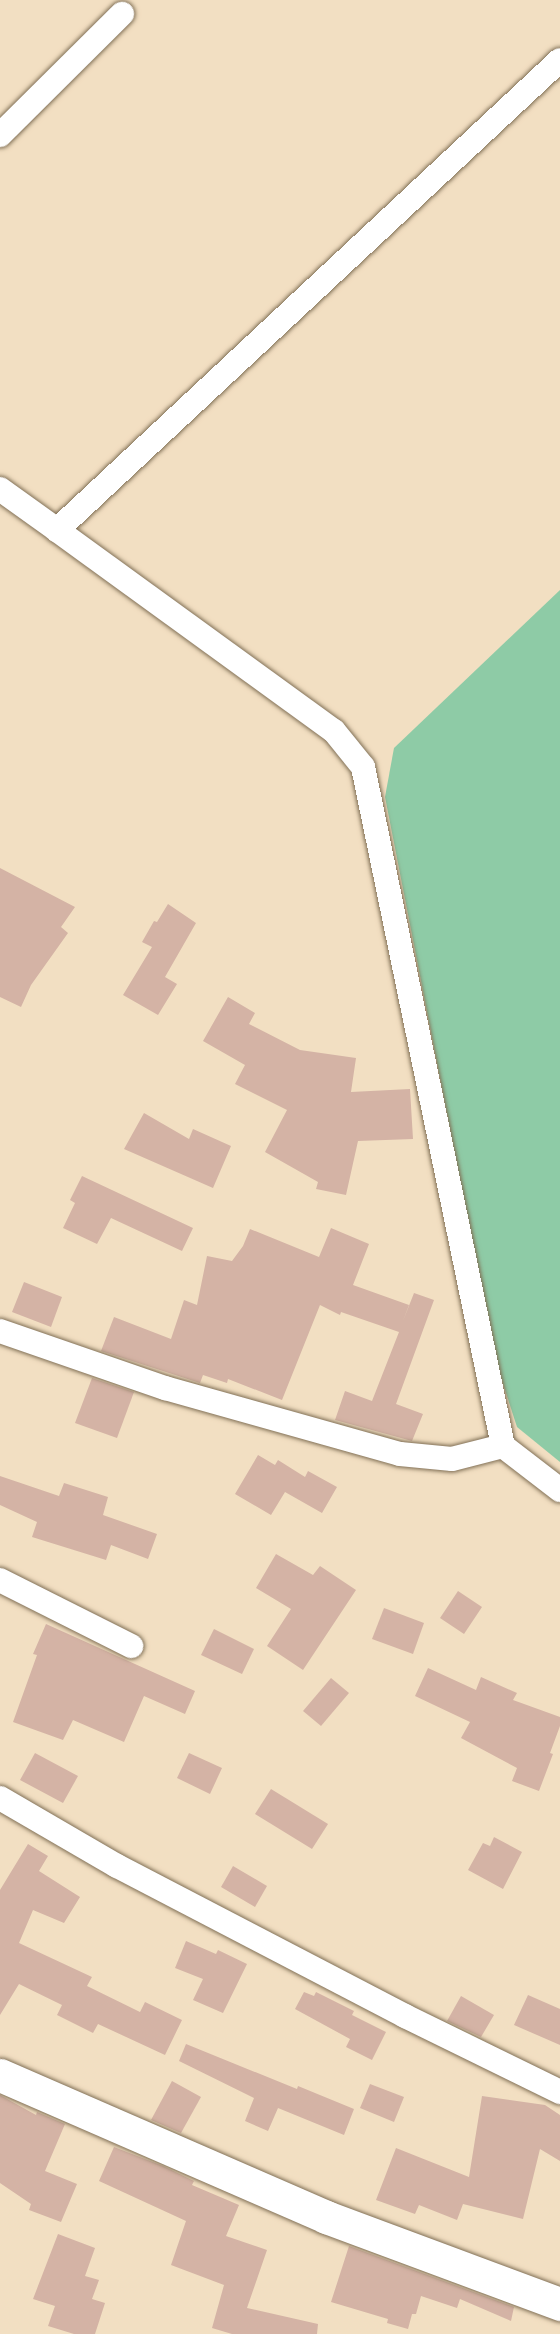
<!DOCTYPE html>
<style>
body{margin:0}
#map{position:relative;width:560px;height:2334px;overflow:hidden;background:#f2dfc2;font-family:"Roboto Serif",serif}
div>[style]{position:absolute}
.green>*{inset:0;background:#8ecba6}
.building>*{inset:0;background:#d4b3a5}
.roads{filter:drop-shadow(0 0 2px #817056) drop-shadow(0 0 2px #817056)}
.street>*{height:24px;margin:-12px;padding:0 12px;transform-origin:12px;border-radius:12px;background:#fff}
.secondary>*{height:33px;margin:-16.5px;padding:0 16.5px;transform-origin:16.5px;border-radius:16.5px;background:#fff}
span{translate:-50% -50%;white-space:nowrap;text-align:center;line-height:1.15;-webkit-text-stroke:5px #fcedd6;paint-order:stroke}
</style>
<div id="map">
<div class="green">
<i style="clip-path:polygon(560px 590px,560px 1462px,517px 1427px,495px 1359px,385px 797px,394px 748px)"></i>
</div>
<div class="building">
<i style="clip-path:polygon(0 868px,75px 907px,61px 927px,68px 933px,31px 985px,21px 1007px,0 997px)"></i>
<i style="clip-path:polygon(168px 904px,196px 923px,165px 977px,177px 984px,158px 1015px,123px 995px,152px 947px,142px 942px,154px 921px,157px 922px)"></i>
<i style="clip-path:polygon(228px 997px,255px 1013px,249px 1024px,300px 1050px,356px 1058px,351px 1092px,410px 1089px,413px 1139px,358px 1141px,346px 1195px,316px 1189px,318px 1182px,265px 1152px,287px 1110px,235px 1084px,245px 1065px,203px 1041px)"></i>
<i style="clip-path:polygon(144px 1113px,189px 1139px,193px 1129px,231px 1146px,213px 1188px,124px 1149px)"></i>
<i style="clip-path:polygon(82px 1176px,193px 1228px,182px 1251px,111px 1218px,97px 1244px,63px 1228px,75px 1203px,70px 1200px)"></i>
<i style="clip-path:polygon(331px 1228px,369px 1244px,353px 1285px,409px 1305px,403px 1321px,414px 1293px,434px 1300px,396px 1404px,423px 1414px,412px 1441px,335px 1420px,345px 1391px,372px 1401px,399px 1332px,341px 1312px,340px 1315px,320px 1305px,282px 1400px,228px 1379px,227px 1383px,203px 1375px,200px 1383px,101px 1351px,114px 1317px,171px 1339px,184px 1300px,197px 1305px,207px 1256px,232px 1261px,243px 1246px,250px 1229px,319px 1257px)"></i>
<i style="clip-path:polygon(24px 1282px,62px 1297px,51px 1327px,12px 1312px)"></i>
<i style="clip-path:polygon(92px 1378px,134px 1392px,117px 1438px,75px 1423px)"></i>
<i style="clip-path:polygon(258px 1455px,275px 1465px,278px 1460px,305px 1477px,308px 1471px,337px 1487px,322px 1513px,285px 1492px,271px 1515px,235px 1494px)"></i>
<i style="clip-path:polygon(0 1476px,59px 1496px,64px 1483px,108px 1497px,103px 1515px,157px 1534px,148px 1559px,111px 1545px,106px 1560px,32px 1537px,37px 1522px,0 1505px)"></i>
<i style="clip-path:polygon(276px 1554px,313px 1575px,320px 1566px,356px 1590px,303px 1670px,267px 1646px,291px 1609px,256px 1588px)"></i>
<i style="clip-path:polygon(458px 1591px,482px 1607px,464px 1634px,440px 1618px)"></i>
<i style="clip-path:polygon(384px 1608px,424px 1623px,413px 1654px,372px 1639px)"></i>
<i style="clip-path:polygon(46px 1624px,195px 1691px,185px 1714px,144px 1696px,124px 1742px,73px 1720px,63px 1740px,13px 1722px,37px 1655px,33px 1654px)"></i>
<i style="clip-path:polygon(214px 1629px,254px 1649px,242px 1674px,201px 1655px)"></i>
<i style="clip-path:polygon(428px 1668px,476px 1690px,481px 1677px,517px 1693px,513px 1700px,560px 1717px,560px 1726px,550px 1753px,553px 1754px,539px 1791px,512px 1781px,517px 1768px,461px 1738px,470px 1722px,415px 1696px)"></i>
<i style="clip-path:polygon(331px 1678px,349px 1693px,321px 1726px,303px 1711px)"></i>
<i style="clip-path:polygon(35px 1753px,78px 1776px,63px 1803px,20px 1780px)"></i>
<i style="clip-path:polygon(189px 1753px,222px 1768px,210px 1794px,177px 1778px)"></i>
<i style="clip-path:polygon(271px 1789px,328px 1824px,312px 1849px,255px 1814px)"></i>
<i style="clip-path:polygon(494px 1837px,522px 1852px,503px 1889px,468px 1870px,483px 1843px,490px 1846px)"></i>
<i style="clip-path:polygon(28px 1844px,48px 1856px,39px 1871px,80px 1897px,64px 1923px,33px 1910px,19px 1943px,92px 1977px,87px 1986px,140px 2012px,145px 2002px,182px 2020px,165px 2055px,98px 2024px,93px 2033px,57px 2015px,62px 2005px,19px 1984px,0 2015px,0 1890px)"></i>
<i style="clip-path:polygon(233px 1866px,267px 1886px,255px 1907px,221px 1887px)"></i>
<i style="clip-path:polygon(186px 1941px,216px 1954px,218px 1950px,247px 1964px,223px 2013px,193px 2000px,203px 1979px,175px 1968px)"></i>
<i style="clip-path:polygon(304px 1992px,314px 1996px,316px 1992px,354px 2011px,352px 2015px,386px 2032px,372px 2060px,346px 2047px,350px 2039px,295px 2009px)"></i>
<i style="clip-path:polygon(528px 1995px,560px 2009px,560px 2045px,514px 2025px)"></i>
<i style="clip-path:polygon(461px 1996px,494px 2015px,481px 2037px,447px 2021px)"></i>
<i style="clip-path:polygon(186px 2044px,297px 2089px,298px 2086px,354px 2109px,344px 2135px,278px 2108px,268px 2131px,245px 2121px,254px 2098px,179px 2061px)"></i>
<i style="clip-path:polygon(172px 2081px,201px 2097px,181px 2133px,151px 2120px)"></i>
<i style="clip-path:polygon(370px 2084px,404px 2097px,394px 2122px,360px 2108px)"></i>
<i style="clip-path:polygon(0 2095px,36px 2115px,37px 2112px,65px 2124px,45px 2171px,77px 2184px,61px 2222px,29px 2210px,31px 2204px,0 2183px)"></i>
<i style="clip-path:polygon(482px 2096px,545px 2105px,560px 2115px,560px 2161px,540px 2149px,523px 2219px,463px 2204px,457px 2220px,419px 2205px,415px 2214px,376px 2200px,396px 2148px,469px 2177px)"></i>
<i style="clip-path:polygon(114px 2147px,163px 2166px,194px 2181px,192px 2185px,239px 2205px,226px 2236px,267px 2250px,247px 2308px,318px 2324px,317px 2334px,232px 2334px,212px 2328px,224px 2285px,171px 2265px,186px 2221px,99px 2181px)"></i>
<i style="clip-path:polygon(58px 2234px,95px 2248px,85px 2276px,99px 2280px,92px 2299px,105px 2303px,95px 2334px,74px 2334px,48px 2326px,55px 2306px,33px 2299px)"></i>
<i style="clip-path:polygon(349px 2246px,514px 2307px,511px 2321px,460px 2299px,457px 2308px,421px 2296px,416px 2314px,412px 2314px,408px 2329px,387px 2323px,388px 2319px,331px 2302px)"></i>
</div>
<div class="roads">
<div class="street">
<i style="left:0;top:135px;width:172px;rotate:-44.8deg"></i>
<i style="left:0;top:489px;width:70px;rotate:35.7deg"></i>
<i style="left:57px;top:530px;width:688px;rotate:-43.06deg"></i>
<i style="left:57px;top:530px;width:342px;rotate:36deg"></i>
<i style="left:334px;top:731px;width:46px;rotate:51.1deg"></i>
<i style="left:363px;top:767px;width:693px;rotate:78.35deg"></i>
<i style="left:503px;top:1446px;width:72px;rotate:37.7deg"></i>
<i style="left:0;top:1331px;width:175px;rotate:19.1deg"></i>
<i style="left:165px;top:1388px;width:244px;rotate:15.7deg"></i>
<i style="left:400px;top:1454px;width:52px;rotate:5.5deg"></i>
<i style="left:452px;top:1459px;width:53px;rotate:-14.3deg"></i>
<i style="left:0;top:1580px;width:147px;rotate:26.7deg"></i>
<i style="left:0;top:1798px;width:135px;rotate:30.2deg"></i>
<i style="left:117px;top:1866px;width:325px;rotate:27.5deg"></i>
<i style="left:405px;top:2016px;width:173px;rotate:26.1deg"></i>
</div>
<div class="secondary">
<i style="left:0;top:2075px;width:356px;rotate:23.5deg"></i>
<i style="left:326px;top:2217px;width:250px;rotate:20.4deg"></i>
</div>
</div>
</div>
